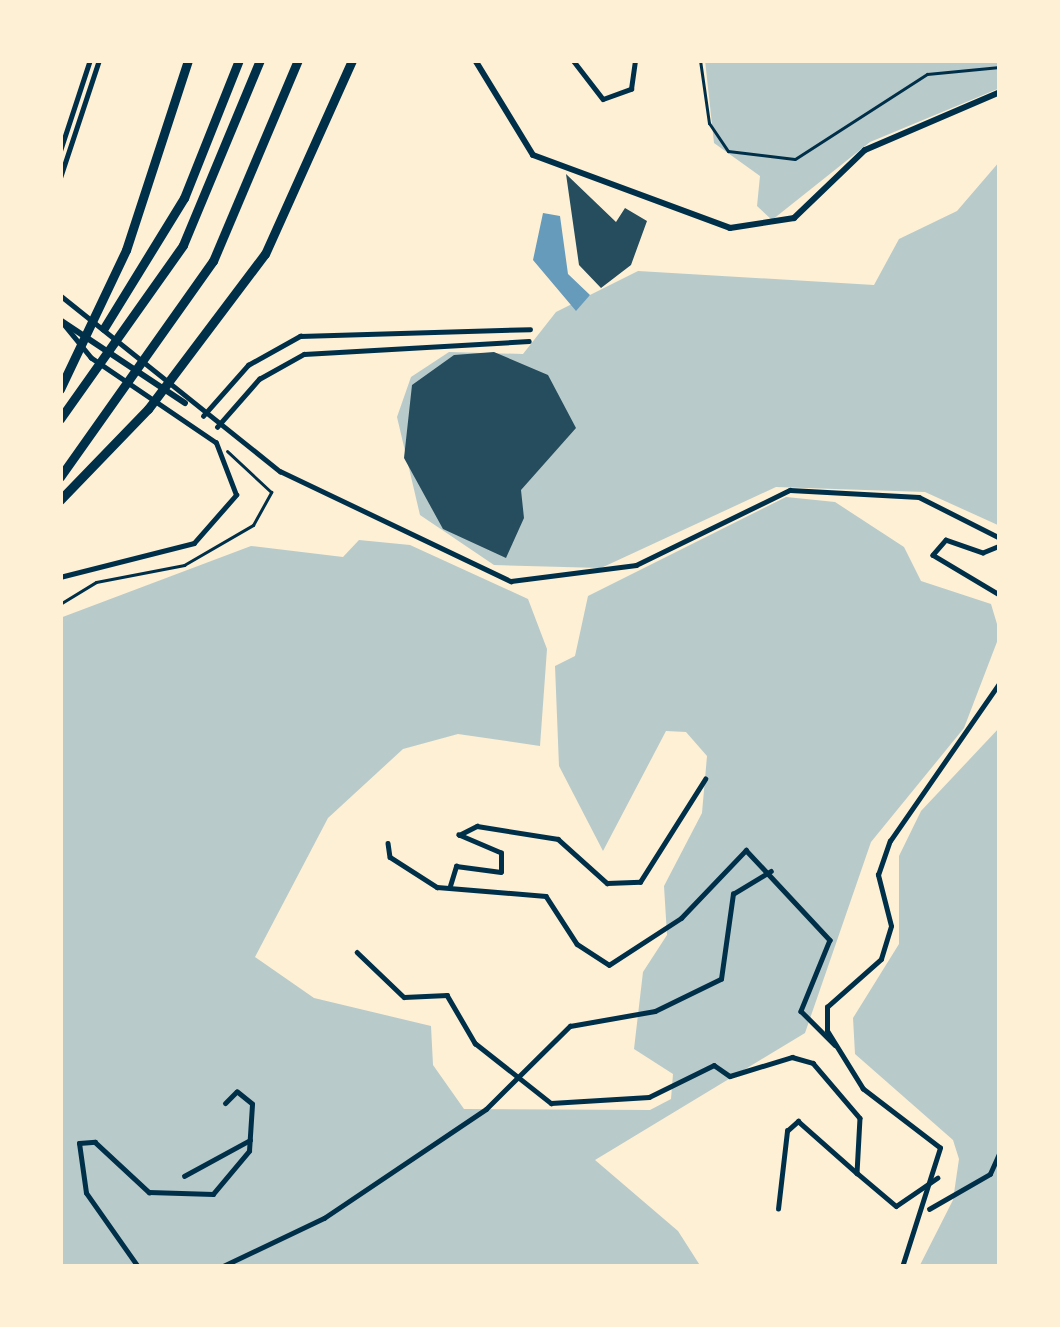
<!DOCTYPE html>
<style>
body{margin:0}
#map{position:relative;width:1060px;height:1327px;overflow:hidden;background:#fdf0d5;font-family:"Titillium Web",sans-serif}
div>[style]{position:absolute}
.green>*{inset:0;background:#b9caca}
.water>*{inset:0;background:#669bbc}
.building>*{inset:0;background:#264d5e}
.path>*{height:3px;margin:-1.5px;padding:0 1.5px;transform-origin:1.5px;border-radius:1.5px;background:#003049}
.pedestrian>*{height:4.5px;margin:-2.25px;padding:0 2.25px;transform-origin:2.25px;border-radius:2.25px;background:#003049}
.minor>*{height:4.5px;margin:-2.25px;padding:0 2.25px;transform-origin:2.25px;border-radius:2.25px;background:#003049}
.tertiary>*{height:6px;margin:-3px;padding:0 3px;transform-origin:3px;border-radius:3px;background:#003049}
.motorway>*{height:9px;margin:-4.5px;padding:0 4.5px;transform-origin:4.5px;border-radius:4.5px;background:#003049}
span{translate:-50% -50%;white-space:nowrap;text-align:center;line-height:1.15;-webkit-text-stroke:12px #fdf0d5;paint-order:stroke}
.frame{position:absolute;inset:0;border:63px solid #fdf0d5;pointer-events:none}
</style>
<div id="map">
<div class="green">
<i style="clip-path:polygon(705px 60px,1000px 60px,1000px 88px,870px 142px,772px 220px,757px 206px,760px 176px,714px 143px)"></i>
<i style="clip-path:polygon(1000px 161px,1000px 526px,925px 492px,776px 487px,601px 568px,494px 565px,420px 515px,397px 417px,411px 377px,449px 352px,523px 354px,556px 312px,638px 271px,874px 285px,899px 239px,957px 211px)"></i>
<i style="clip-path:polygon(786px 497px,835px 502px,904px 547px,921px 581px,991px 604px,1000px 634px,964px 728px,871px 842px,805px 1033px,595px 1160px,678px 1231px,701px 1267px,60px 1267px,60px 618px,251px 546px,343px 557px,359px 540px,410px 545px,528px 599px,547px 649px,540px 746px,458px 734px,403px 749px,328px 818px,255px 957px,314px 998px,431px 1026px,433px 1065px,464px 1109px,650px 1110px,671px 1099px,673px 1074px,634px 1049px,643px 972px,667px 935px,664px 886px,702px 813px,707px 756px,686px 732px,666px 731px,603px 851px,559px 766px,555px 666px,575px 656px,588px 596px)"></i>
<i style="clip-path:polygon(1000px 727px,1000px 1267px,919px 1267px,953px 1200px,959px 1159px,953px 1140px,855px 1054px,853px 1018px,899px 944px,899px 856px,921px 811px)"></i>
</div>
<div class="water">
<i style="clip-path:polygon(543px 213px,560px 216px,568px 274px,590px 295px,576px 311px,533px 260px)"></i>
</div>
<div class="building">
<i style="clip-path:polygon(566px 174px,616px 222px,625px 208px,647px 221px,631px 265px,601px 288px,579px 265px)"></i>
<i style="clip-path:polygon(494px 352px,548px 375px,576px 428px,521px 490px,524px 518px,506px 558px,443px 529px,404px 458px,412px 385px,454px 355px)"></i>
</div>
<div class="path">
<i style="left:700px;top:60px;width:64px;rotate:81.9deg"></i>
<i style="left:709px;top:123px;width:34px;rotate:56deg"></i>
<i style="left:728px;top:151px;width:67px;rotate:6.8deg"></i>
<i style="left:795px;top:159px;width:157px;rotate:-32.8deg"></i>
<i style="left:927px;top:74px;width:73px;rotate:-5.5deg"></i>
<i style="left:60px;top:604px;width:42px;rotate:-31.4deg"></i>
<i style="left:96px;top:582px;width:90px;rotate:-10.9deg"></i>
<i style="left:184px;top:565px;width:80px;rotate:-30.1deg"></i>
<i style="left:253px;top:525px;width:38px;rotate:-61deg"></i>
<i style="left:271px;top:492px;width:60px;rotate:-137deg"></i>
</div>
<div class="pedestrian">
<i style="left:203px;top:416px;width:68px;rotate:-48.6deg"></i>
<i style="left:248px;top:365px;width:60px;rotate:-29.1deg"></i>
<i style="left:300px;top:336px;width:230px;rotate:-1.7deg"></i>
<i style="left:217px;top:427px;width:64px;rotate:-48.8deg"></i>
<i style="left:259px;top:379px;width:51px;rotate:-29.1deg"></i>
<i style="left:304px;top:354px;width:225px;rotate:-3.3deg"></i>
</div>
<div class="minor">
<i style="left:573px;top:60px;width:49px;rotate:52.4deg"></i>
<i style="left:603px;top:99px;width:30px;rotate:-20deg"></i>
<i style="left:631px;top:89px;width:29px;rotate:-82deg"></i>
<i style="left:60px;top:151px;width:96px;rotate:-71.8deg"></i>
<i style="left:60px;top:178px;width:124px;rotate:-71.7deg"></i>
<i style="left:60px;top:295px;width:282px;rotate:38.7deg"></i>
<i style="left:280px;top:471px;width:256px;rotate:25.5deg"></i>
<i style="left:511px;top:581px;width:126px;rotate:-7.3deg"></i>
<i style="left:636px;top:565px;width:171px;rotate:-26deg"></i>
<i style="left:790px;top:490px;width:129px;rotate:3.1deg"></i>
<i style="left:919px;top:497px;width:91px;rotate:26.8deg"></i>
<i style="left:1000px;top:546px;width:18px;rotate:158deg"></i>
<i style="left:983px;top:553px;width:39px;rotate:-161deg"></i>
<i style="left:946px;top:540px;width:20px;rotate:131deg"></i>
<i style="left:933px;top:555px;width:78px;rotate:30.8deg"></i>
<i style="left:60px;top:577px;width:138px;rotate:-14.2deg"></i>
<i style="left:194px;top:543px;width:64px;rotate:-48.8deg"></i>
<i style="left:236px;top:495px;width:56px;rotate:-111deg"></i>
<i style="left:216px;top:443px;width:151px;rotate:-145.8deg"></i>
<i style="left:91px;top:358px;width:43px;rotate:-129.3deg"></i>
<i style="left:388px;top:843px;width:14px;rotate:82deg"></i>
<i style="left:390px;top:857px;width:56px;rotate:32.6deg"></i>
<i style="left:437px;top:887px;width:109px;rotate:4.7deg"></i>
<i style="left:546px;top:896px;width:57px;rotate:57.1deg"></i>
<i style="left:577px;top:944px;width:38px;rotate:33deg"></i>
<i style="left:609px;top:965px;width:86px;rotate:-33.1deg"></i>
<i style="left:681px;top:918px;width:94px;rotate:-46.3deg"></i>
<i style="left:746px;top:850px;width:123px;rotate:47deg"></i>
<i style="left:830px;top:940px;width:77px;rotate:112.2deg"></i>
<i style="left:801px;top:1011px;width:48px;rotate:45deg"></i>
<i style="left:450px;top:886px;width:21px;rotate:-73deg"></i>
<i style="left:456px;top:866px;width:45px;rotate:7.6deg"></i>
<i style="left:501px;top:872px;width:19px;rotate:-90deg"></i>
<i style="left:501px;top:853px;width:46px;rotate:-156.8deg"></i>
<i style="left:459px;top:835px;width:20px;rotate:-27deg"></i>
<i style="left:477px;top:826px;width:82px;rotate:9.1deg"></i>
<i style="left:558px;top:839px;width:66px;rotate:41.9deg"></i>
<i style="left:607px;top:883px;width:33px;rotate:-2deg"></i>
<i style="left:640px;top:882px;width:122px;rotate:-57.7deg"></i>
<i style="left:357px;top:952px;width:65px;rotate:43.8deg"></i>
<i style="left:404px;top:997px;width:43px;rotate:-2.7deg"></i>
<i style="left:447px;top:995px;width:56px;rotate:59.7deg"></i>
<i style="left:475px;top:1043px;width:97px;rotate:38.3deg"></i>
<i style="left:551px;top:1103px;width:98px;rotate:-3.5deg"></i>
<i style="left:649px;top:1097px;width:72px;rotate:-26.2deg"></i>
<i style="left:714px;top:1065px;width:19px;rotate:35deg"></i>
<i style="left:730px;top:1076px;width:65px;rotate:-17deg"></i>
<i style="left:792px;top:1057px;width:22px;rotate:16deg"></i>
<i style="left:813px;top:1063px;width:72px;rotate:49.5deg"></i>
<i style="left:860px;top:1118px;width:55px;rotate:93.1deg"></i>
<i style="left:857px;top:1173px;width:51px;rotate:40.2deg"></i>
<i style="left:896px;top:1206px;width:50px;rotate:-34.3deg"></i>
<i style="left:184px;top:1176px;width:75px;rotate:-28.6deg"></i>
<i style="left:778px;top:1209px;width:79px;rotate:-83.4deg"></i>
<i style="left:787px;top:1131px;width:15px;rotate:-42deg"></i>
<i style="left:798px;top:1121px;width:79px;rotate:41.4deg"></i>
<i style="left:929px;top:1209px;width:70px;rotate:-29.8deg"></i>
<i style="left:990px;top:1174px;width:24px;rotate:-66deg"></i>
<i style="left:138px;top:1267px;width:90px;rotate:-125.1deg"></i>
<i style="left:86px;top:1193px;width:50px;rotate:-98deg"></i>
<i style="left:79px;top:1143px;width:16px;rotate:-4deg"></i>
<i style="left:95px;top:1142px;width:74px;rotate:42.8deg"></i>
<i style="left:149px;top:1192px;width:64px;rotate:1.8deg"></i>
<i style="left:213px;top:1194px;width:56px;rotate:-50.1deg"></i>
<i style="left:249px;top:1151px;width:47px;rotate:-86.3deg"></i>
<i style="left:252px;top:1104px;width:19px;rotate:-141deg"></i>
<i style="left:237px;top:1092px;width:16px;rotate:135deg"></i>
<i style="left:221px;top:1267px;width:114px;rotate:-25.4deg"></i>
<i style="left:324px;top:1218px;width:195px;rotate:-33.9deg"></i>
<i style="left:486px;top:1109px;width:118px;rotate:-44.7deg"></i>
<i style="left:570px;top:1026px;width:86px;rotate:-10deg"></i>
<i style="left:655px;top:1011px;width:73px;rotate:-25.9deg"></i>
<i style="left:721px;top:979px;width:86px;rotate:-82deg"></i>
<i style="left:733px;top:894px;width:44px;rotate:-31.2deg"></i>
<i style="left:902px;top:1267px;width:125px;rotate:-72.3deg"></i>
<i style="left:940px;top:1148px;width:97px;rotate:-142.5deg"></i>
<i style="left:863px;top:1089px;width:68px;rotate:-121.8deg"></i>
<i style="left:827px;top:1031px;width:24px;rotate:-90deg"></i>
<i style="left:827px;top:1007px;width:72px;rotate:-41.6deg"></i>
<i style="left:881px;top:959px;width:34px;rotate:-73deg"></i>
<i style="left:891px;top:926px;width:53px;rotate:-104.3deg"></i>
<i style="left:878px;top:875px;width:36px;rotate:-71deg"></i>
<i style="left:890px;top:841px;width:193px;rotate:-55.3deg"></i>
</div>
<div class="tertiary">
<i style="left:475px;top:60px;width:111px;rotate:58.6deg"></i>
<i style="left:533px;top:155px;width:210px;rotate:20.3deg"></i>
<i style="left:730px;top:228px;width:65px;rotate:-8.9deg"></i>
<i style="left:794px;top:218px;width:98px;rotate:-43.8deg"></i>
<i style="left:865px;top:150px;width:147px;rotate:-23.2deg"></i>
<i style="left:60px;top:320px;width:150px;rotate:33.6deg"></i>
</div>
<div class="motorway">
<i style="left:104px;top:328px;width:153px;rotate:-58.4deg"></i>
<i style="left:184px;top:198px;width:149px;rotate:-68.3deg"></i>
<i style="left:60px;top:389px;width:154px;rotate:-64.6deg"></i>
<i style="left:126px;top:250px;width:200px;rotate:-71.9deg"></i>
<i style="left:60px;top:419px;width:213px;rotate:-54.7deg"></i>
<i style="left:183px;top:245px;width:200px;rotate:-67.4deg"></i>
<i style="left:60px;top:477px;width:265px;rotate:-54.7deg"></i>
<i style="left:213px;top:261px;width:218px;rotate:-67.1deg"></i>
<i style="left:60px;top:500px;width:127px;rotate:-46deg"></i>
<i style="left:148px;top:409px;width:194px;rotate:-53deg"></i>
<i style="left:265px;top:254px;width:213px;rotate:-65.8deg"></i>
</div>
<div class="frame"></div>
</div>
